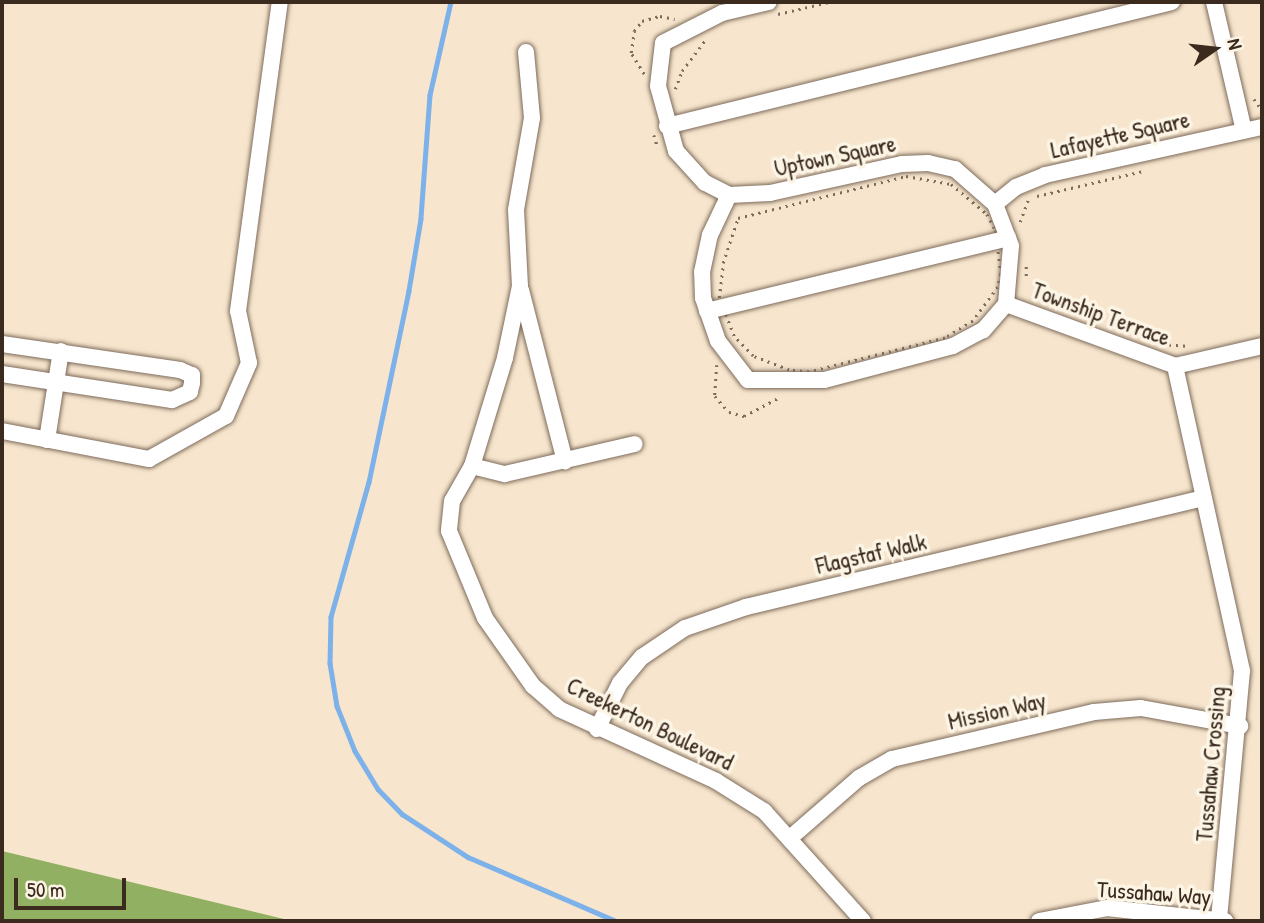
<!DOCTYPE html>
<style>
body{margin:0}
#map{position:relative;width:1264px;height:923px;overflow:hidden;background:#f7e5cd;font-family:"Patrick Hand",sans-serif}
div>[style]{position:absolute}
.forest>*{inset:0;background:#91b062}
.stream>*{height:4.5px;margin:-2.25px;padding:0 2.25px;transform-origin:2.25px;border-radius:2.25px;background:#7cb1ea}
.path>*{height:2.5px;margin-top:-1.25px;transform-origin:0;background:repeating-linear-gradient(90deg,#7d6b5b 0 2px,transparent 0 7px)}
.roads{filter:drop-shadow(0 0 2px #7d6b5b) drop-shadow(0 0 2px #7d6b5b)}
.minor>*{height:16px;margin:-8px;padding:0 8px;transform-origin:8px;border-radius:8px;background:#fff}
span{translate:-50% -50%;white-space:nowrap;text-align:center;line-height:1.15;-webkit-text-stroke:7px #fcf5e5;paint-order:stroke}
.street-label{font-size:23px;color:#3b2a1e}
.frame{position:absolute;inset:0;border:4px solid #3b2a1e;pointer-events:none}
.north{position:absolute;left:1180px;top:14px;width:70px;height:70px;-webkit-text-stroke:5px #fcf5e5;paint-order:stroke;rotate:76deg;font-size:19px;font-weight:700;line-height:28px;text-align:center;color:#3b2a1e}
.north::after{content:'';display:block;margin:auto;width:24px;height:32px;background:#3b2a1e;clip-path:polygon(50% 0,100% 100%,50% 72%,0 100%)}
.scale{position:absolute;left:14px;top:878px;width:112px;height:32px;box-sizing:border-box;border:4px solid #3b2a1e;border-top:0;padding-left:9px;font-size:21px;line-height:24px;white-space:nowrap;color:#3b2a1e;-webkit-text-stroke:5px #fcf5e5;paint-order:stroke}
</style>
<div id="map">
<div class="forest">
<i style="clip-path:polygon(2px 851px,292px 921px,2px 921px)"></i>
</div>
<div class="stream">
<i style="left:451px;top:2px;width:95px;rotate:102.7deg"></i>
<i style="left:430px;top:95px;width:124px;rotate:94.2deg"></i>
<i style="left:421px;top:219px;width:73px;rotate:99.5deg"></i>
<i style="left:409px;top:291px;width:195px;rotate:101.8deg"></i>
<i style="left:369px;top:482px;width:140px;rotate:105.7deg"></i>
<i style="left:331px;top:617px;width:46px;rotate:91.2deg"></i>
<i style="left:330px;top:663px;width:44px;rotate:80.8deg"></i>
<i style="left:337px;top:706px;width:48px;rotate:68.2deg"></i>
<i style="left:355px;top:751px;width:44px;rotate:58.8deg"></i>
<i style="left:378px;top:789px;width:35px;rotate:46deg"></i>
<i style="left:402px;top:814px;width:79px;rotate:33.1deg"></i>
<i style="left:468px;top:857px;width:161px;rotate:23.4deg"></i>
</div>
<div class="path">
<i style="left:778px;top:14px;width:52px;rotate:-13.2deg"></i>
<i style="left:644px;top:74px;width:25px;rotate:-122deg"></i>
<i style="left:631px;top:53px;width:22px;rotate:-82deg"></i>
<i style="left:634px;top:31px;width:13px;rotate:-51deg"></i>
<i style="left:642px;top:21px;width:19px;rotate:-16deg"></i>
<i style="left:660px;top:16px;width:15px;rotate:11deg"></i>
<i style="left:675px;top:89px;width:19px;rotate:-69deg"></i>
<i style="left:682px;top:71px;width:40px;rotate:-53deg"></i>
<i style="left:1254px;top:99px;width:14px;rotate:54deg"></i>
<i style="left:654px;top:135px;width:14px;rotate:73deg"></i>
<i style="left:906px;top:176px;width:46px;rotate:10.1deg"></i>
<i style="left:951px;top:184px;width:47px;rotate:39.8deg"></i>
<i style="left:987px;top:214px;width:19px;rotate:62deg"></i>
<i style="left:996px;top:231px;width:43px;rotate:83.4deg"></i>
<i style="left:1001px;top:274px;width:13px;rotate:103deg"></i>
<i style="left:998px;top:287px;width:42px;rotate:126.3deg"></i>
<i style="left:973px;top:321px;width:33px;rotate:149deg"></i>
<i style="left:945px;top:338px;width:140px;rotate:166deg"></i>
<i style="left:809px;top:372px;width:20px;rotate:-174deg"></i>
<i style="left:789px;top:370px;width:39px;rotate:-159deg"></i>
<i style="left:753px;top:356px;width:28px;rotate:-134deg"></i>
<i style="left:734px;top:336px;width:41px;rotate:-111.5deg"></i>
<i style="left:719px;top:298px;width:35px;rotate:-83deg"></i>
<i style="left:723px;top:263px;width:47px;rotate:-71.6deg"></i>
<i style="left:738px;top:218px;width:173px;rotate:-14deg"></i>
<i style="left:1037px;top:196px;width:109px;rotate:-13.3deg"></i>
<i style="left:1020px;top:222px;width:23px;rotate:-70deg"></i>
<i style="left:1026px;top:276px;width:13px;rotate:-90deg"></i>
<i style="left:1162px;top:344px;width:28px;rotate:4deg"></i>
<i style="left:717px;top:365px;width:31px;rotate:94deg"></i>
<i style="left:715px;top:396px;width:21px;rotate:49deg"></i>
<i style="left:729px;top:412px;width:16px;rotate:15deg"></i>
<i style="left:744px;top:416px;width:41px;rotate:-27.8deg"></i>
</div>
<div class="roads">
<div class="minor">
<i style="left:1214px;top:2px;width:132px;rotate:76.9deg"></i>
<i style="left:526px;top:52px;width:66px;rotate:84.8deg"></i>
<i style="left:532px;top:118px;width:93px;rotate:99.9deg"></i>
<i style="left:516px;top:210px;width:76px;rotate:87deg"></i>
<i style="left:520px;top:286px;width:74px;rotate:101.8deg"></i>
<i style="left:505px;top:358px;width:113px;rotate:107deg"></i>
<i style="left:472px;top:466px;width:40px;rotate:119.7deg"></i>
<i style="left:452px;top:501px;width:30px;rotate:96deg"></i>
<i style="left:449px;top:531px;width:94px;rotate:67.5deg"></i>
<i style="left:485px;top:618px;width:83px;rotate:54.8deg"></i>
<i style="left:533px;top:686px;width:35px;rotate:41deg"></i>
<i style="left:559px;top:709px;width:173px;rotate:24.6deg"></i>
<i style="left:716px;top:781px;width:57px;rotate:32deg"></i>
<i style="left:764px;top:811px;width:148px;rotate:48deg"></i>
<i style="left:667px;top:126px;width:520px;rotate:-13.8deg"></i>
<i style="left:928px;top:163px;width:28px;rotate:13deg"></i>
<i style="left:955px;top:169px;width:53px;rotate:41.2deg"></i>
<i style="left:995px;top:204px;width:45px;rotate:69.1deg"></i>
<i style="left:1011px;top:246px;width:58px;rotate:94.9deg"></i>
<i style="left:1006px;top:304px;width:35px;rotate:131deg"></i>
<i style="left:983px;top:330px;width:34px;rotate:152deg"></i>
<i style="left:953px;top:346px;width:133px;rotate:165.2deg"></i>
<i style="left:824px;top:380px;width:76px;rotate:180deg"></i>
<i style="left:748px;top:380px;width:49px;rotate:-127.6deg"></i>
<i style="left:718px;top:341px;width:46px;rotate:-109.2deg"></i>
<i style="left:703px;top:298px;width:26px;rotate:-92deg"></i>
<i style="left:702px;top:272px;width:38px;rotate:-78deg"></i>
<i style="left:710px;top:235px;width:44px;rotate:-64.6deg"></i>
<i style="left:729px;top:195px;width:41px;rotate:-2.8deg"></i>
<i style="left:770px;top:193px;width:135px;rotate:-12.4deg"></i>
<i style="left:902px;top:164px;width:26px;rotate:-2deg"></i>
<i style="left:729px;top:195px;width:27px;rotate:-153deg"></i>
<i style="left:705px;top:183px;width:43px;rotate:-132.2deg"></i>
<i style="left:676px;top:151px;width:67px;rotate:-105.5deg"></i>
<i style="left:658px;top:86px;width:43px;rotate:-83.4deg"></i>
<i style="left:663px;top:43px;width:66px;rotate:-27deg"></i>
<i style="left:722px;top:13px;width:48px;rotate:-13.2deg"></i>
<i style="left:995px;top:204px;width:27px;rotate:-39deg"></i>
<i style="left:1016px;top:187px;width:31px;rotate:-22deg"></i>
<i style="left:1045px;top:175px;width:222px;rotate:-12.5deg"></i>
<i style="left:521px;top:290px;width:177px;rotate:75.6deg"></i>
<i style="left:1006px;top:304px;width:180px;rotate:20.1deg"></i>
<i style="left:1175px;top:366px;width:89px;rotate:-12.9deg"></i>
<i style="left:707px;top:311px;width:310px;rotate:-13.6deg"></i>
<i style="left:2px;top:344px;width:180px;rotate:8.3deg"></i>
<i style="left:180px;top:370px;width:13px;rotate:23deg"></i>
<i style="left:192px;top:375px;width:8px;rotate:90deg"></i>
<i style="left:192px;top:383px;width:9px;rotate:103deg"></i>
<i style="left:190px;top:392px;width:20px;rotate:156deg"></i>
<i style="left:172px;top:400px;width:172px;rotate:-171.3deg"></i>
<i style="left:1175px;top:366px;width:312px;rotate:77.6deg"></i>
<i style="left:1242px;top:671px;width:251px;rotate:95.3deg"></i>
<i style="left:2px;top:431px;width:150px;rotate:10.8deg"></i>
<i style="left:149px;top:459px;width:88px;rotate:-29.2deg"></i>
<i style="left:226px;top:416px;width:58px;rotate:-66.5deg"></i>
<i style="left:249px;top:363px;width:53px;rotate:-101.9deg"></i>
<i style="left:238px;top:311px;width:312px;rotate:-82.3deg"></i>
<i style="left:47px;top:440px;width:90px;rotate:-81.1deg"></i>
<i style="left:472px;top:466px;width:34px;rotate:14deg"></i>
<i style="left:505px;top:474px;width:133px;rotate:-13deg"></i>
<i style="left:597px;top:729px;width:51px;rotate:-63.4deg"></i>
<i style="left:620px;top:683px;width:34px;rotate:-50deg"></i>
<i style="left:642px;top:657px;width:52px;rotate:-34deg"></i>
<i style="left:685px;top:628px;width:65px;rotate:-19deg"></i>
<i style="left:746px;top:607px;width:470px;rotate:-13.4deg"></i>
<i style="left:790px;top:838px;width:91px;rotate:-41deg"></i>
<i style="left:859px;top:778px;width:38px;rotate:-30deg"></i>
<i style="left:892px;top:759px;width:207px;rotate:-13.1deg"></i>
<i style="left:1094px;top:712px;width:47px;rotate:-4.9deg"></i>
<i style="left:1141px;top:708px;width:101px;rotate:10.3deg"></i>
<i style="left:1039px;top:921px;width:69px;rotate:-10.8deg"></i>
<i style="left:1107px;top:908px;width:119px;rotate:6.3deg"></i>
</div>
</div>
<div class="street-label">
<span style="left:1120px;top:135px;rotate:-13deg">Lafayette Square</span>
<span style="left:835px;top:156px;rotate:-12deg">Uptown Square</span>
<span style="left:1101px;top:314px;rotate:20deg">Township Terrace</span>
<span style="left:871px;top:554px;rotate:-13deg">Flagstaf Walk</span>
<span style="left:997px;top:711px;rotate:-13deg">Mission Way</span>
<span style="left:650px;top:724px;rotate:26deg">Creekerton Boulevard</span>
<span style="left:1211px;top:764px;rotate:-85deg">Tussahaw Crossing</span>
<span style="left:1154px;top:893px;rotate:4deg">Tussahaw Way</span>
</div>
<div class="frame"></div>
<div class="north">N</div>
<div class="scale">50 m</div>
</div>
